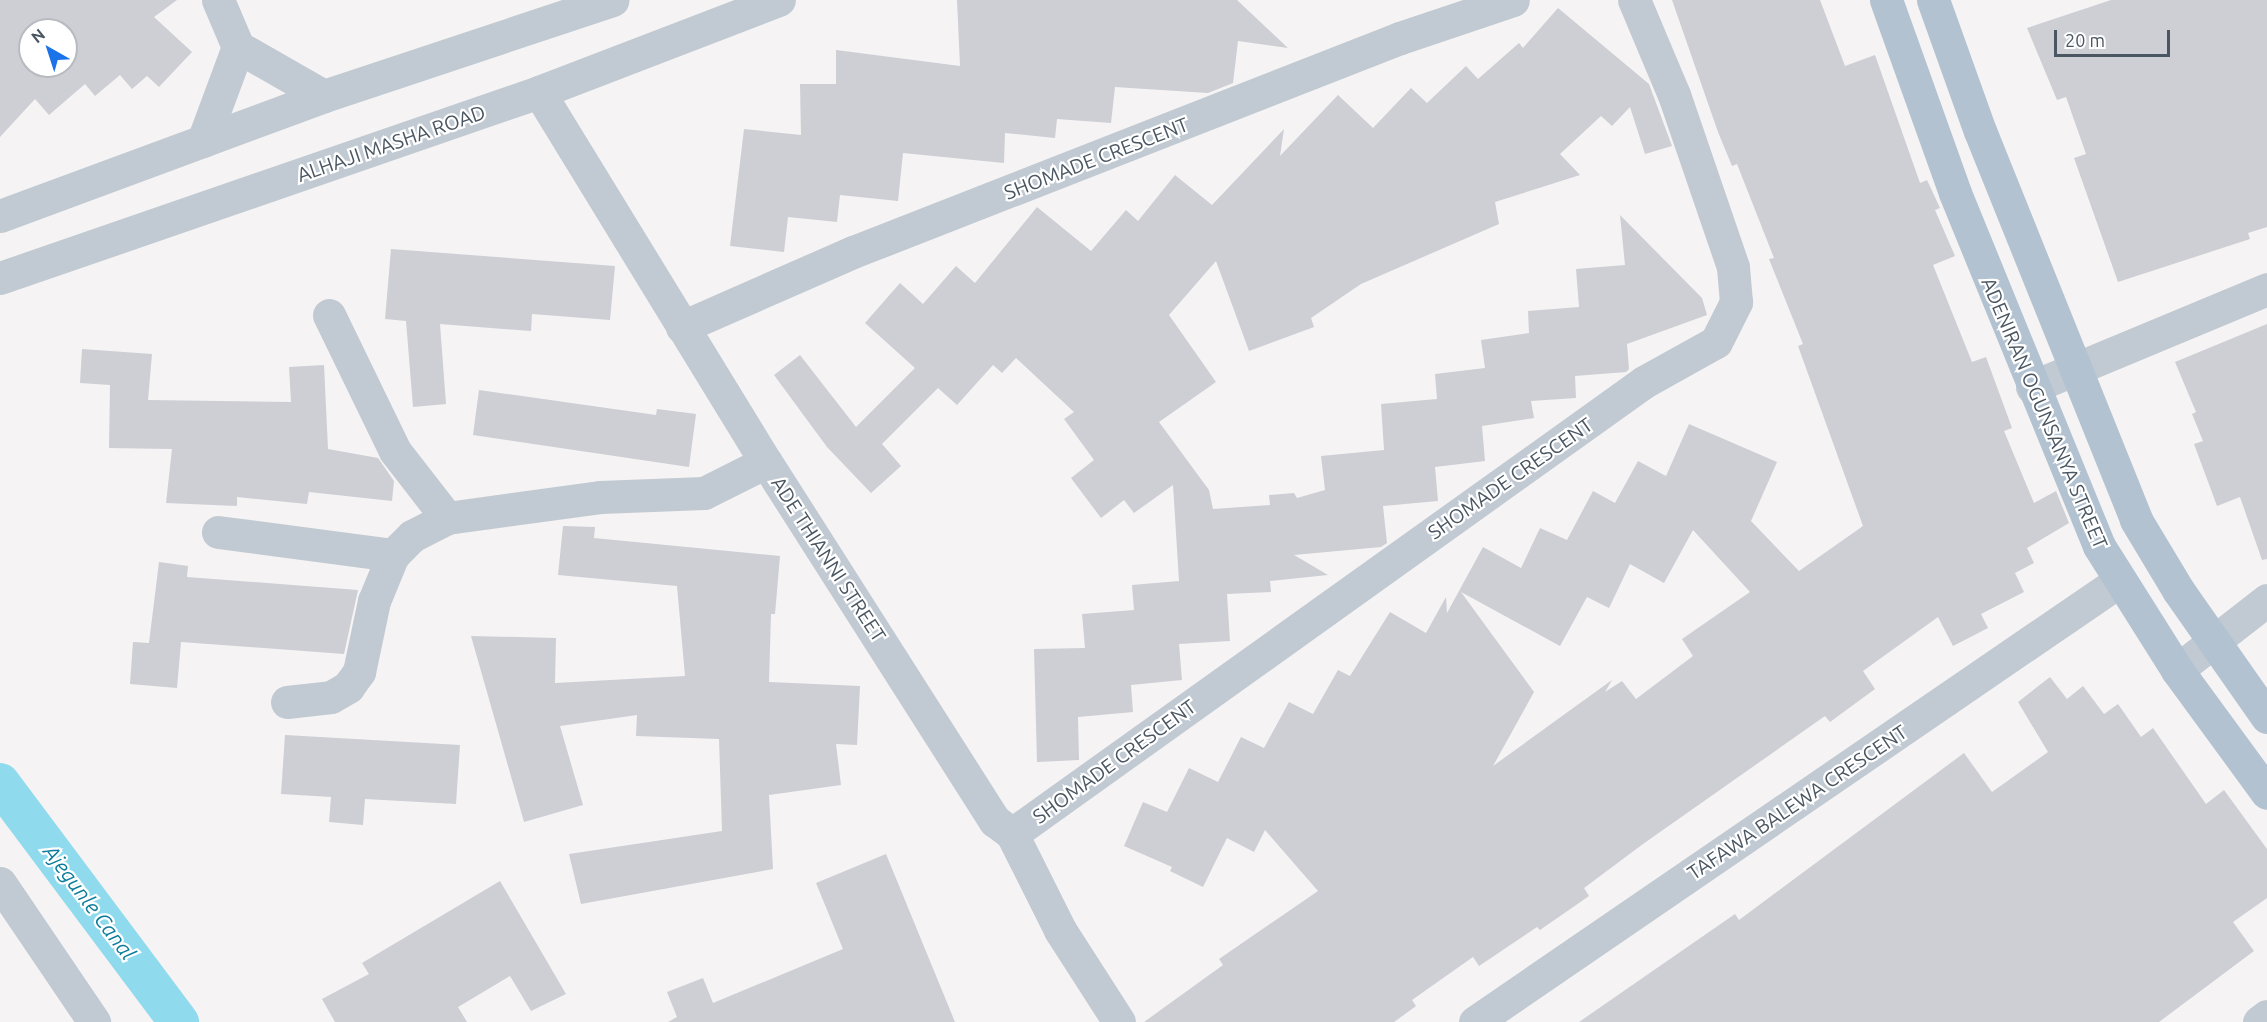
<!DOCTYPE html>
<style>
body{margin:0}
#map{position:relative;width:2267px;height:1022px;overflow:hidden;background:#f5f3f3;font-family:Ubuntu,sans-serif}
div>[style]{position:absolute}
.canal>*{height:40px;margin:-20px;padding:0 20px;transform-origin:20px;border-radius:20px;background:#90daee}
.building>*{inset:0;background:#cdcfd5}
.minor>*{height:33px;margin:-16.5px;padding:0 16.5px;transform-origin:16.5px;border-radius:16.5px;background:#c1cad2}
.major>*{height:33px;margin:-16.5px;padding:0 16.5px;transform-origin:16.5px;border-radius:16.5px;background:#b3c2d1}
span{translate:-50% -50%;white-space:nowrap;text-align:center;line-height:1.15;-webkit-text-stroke:4.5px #fff;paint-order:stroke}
.street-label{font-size:20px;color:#4a5661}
.water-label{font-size:21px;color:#0c7c9b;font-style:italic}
.north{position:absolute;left:18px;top:18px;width:60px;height:60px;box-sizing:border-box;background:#fff;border:2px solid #b7bbc0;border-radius:50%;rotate:321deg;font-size:16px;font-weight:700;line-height:24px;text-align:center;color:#4a5661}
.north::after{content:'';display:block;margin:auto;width:21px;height:27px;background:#1a73e8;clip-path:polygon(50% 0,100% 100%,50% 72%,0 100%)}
.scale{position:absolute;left:2054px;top:30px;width:116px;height:27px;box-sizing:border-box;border:3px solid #4a5661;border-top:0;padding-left:8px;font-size:18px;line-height:21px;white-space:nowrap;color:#4a5661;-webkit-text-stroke:4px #fff;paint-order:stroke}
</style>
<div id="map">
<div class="canal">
<i style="left:0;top:783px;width:299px;rotate:53.2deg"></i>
</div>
<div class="building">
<i style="clip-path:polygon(evenodd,0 0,177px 0,154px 17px,192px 52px,159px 87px,147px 76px,132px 89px,120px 75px,95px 96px,85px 84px,49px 115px,35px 99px,0 137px,0 0,30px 30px,66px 30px,66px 66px,30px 66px,30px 30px)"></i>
<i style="clip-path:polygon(957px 0,1237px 0,1288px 48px,1238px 41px,1233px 83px,1208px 93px,1115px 87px,1111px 123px,1057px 119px,1055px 138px,1005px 133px,1004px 163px,903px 153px,898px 201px,840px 195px,837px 222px,788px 217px,784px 252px,730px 246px,744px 129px,801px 135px,800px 84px,836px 84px,836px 50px,960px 66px)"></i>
<i style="clip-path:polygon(evenodd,1672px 0,1820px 0,1845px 66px,1875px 55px,1920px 183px,1927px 180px,1940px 208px,1935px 210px,1955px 256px,1933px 265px,1972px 362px,1986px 357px,2012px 428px,2004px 431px,2034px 503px,2056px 491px,2069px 523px,2027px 548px,2034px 563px,2015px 573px,2024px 592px,1981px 614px,1988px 628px,1953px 646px,1938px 617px,1863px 671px,1875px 689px,1830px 722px,1825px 716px,1643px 844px,1584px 888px,1589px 896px,1540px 930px,1537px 927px,1479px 966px,1473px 957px,1412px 1000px,1416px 1006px,1394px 1022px,1144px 1022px,1223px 965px,1219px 959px,1318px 891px,1265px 830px,1254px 852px,1227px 838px,1203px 887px,1170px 871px,1172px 867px,1124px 846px,1143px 802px,1167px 812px,1189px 768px,1218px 782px,1241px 737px,1264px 748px,1289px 702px,1313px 714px,1338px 670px,1350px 676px,1390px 612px,1426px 633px,1446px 597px,1447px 613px,1483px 547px,1521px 568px,1540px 528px,1567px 540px,1593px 491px,1615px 503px,1638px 461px,1666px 476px,1689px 424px,1777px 462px,1751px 521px,1799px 571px,1863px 526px,1798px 346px,1803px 344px,1769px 259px,1774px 258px,1737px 164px,1732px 166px,1718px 132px,1672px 0,1693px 530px,1750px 592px,1682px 639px,1693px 656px,1636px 699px,1622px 681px,1605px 692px,1612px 680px,1493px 766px,1534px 692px,1461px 592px,1560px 646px,1587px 597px,1609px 608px,1630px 564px,1664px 583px,1693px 530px)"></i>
<i style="clip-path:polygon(2111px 0,2267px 0,2267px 227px,2248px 233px,2250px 239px,2118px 282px,2074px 158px,2086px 154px,2066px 97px,2057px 100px,2027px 28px)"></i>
<i style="clip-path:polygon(1558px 8px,1649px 84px,1672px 146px,1645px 154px,1630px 107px,1612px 126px,1601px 116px,1560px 154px,1580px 175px,1495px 202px,1499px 224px,1361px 284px,1311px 318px,1314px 327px,1249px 351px,1216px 261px,1169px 315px,1216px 382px,1159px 422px,1209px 490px,1213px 509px,1270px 505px,1269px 495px,1294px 493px,1297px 498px,1325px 490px,1321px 456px,1384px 450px,1381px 404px,1437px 399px,1435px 374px,1485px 368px,1481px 340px,1529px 333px,1528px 311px,1579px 307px,1576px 269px,1625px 265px,1620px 215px,1702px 298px,1707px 315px,1627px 344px,1629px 369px,1626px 372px,1575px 376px,1576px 398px,1531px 401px,1534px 418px,1482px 426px,1485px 461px,1435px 467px,1438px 501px,1383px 506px,1387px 543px,1381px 547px,1294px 555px,1328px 575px,1270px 581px,1271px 592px,1227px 594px,1230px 641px,1179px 644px,1182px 680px,1131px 685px,1133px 712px,1078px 717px,1079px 760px,1037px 762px,1034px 649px,1085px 648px,1082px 614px,1134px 610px,1132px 585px,1179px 581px,1173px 485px,1134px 513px,1124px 500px,1101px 518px,1071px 478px,1094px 460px,1064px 419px,1074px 412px,1016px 358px,1002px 373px,993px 365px,957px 405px,938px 388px,882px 444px,901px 466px,871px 493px,827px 447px,774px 375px,800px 355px,856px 427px,915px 368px,865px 323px,900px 283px,923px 304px,956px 266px,975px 283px,1037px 207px,1091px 251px,1126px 210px,1138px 221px,1175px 175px,1212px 205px,1284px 129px,1280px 156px,1338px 95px,1373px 128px,1411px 88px,1427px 103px,1466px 66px,1478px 79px,1519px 43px,1523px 48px)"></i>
<i style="clip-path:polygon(391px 249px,615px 266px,610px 320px,532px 314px,531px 331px,440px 324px,446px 404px,413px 407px,406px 321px,385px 319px)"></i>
<i style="clip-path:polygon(2267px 324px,2267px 559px,2262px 560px,2240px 497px,2217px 506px,2194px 444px,2203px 441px,2192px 414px,2196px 412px,2175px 362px)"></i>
<i style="clip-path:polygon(82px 349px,152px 354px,148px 400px,291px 402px,289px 367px,324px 365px,328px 449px,378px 458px,394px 481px,392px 501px,309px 492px,307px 504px,237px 497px,237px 506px,166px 503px,172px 449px,109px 448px,110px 385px,80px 383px)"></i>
<i style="clip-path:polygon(479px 390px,656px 415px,657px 409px,696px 414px,689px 467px,473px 435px)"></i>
<i style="clip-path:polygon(563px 526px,595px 527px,594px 538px,780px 556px,775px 614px,771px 614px,769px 682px,860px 686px,857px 745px,836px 744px,841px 785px,769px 795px,773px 869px,581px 904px,569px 854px,722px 831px,719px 739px,636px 736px,637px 715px,560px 726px,583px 805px,524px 822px,471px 636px,556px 638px,555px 683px,685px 676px,677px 586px,558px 575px)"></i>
<i style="clip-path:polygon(159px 562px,188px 566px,187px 577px,358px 590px,344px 654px,181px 642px,177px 688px,130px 684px,133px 642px,149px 643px)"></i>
<i style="clip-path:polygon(2050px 677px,2067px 699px,2083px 686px,2104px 714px,2118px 704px,2141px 737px,2153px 728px,2206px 804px,2224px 790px,2267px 849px,2267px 898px,2233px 922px,2254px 951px,2159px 1022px,1579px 1022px,1735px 914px,1739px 920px,1964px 753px,1992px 792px,2048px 752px,2018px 702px)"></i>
<i style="clip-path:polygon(285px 735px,460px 745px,456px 804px,365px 799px,363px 825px,329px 822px,331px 797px,281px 794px)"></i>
<i style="clip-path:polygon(886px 854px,955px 1022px,668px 1022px,677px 1017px,667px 992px,703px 978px,713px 1003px,843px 949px,816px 883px)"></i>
<i style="clip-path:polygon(500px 881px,566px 994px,531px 1011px,510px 976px,458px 1007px,467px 1022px,335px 1022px,322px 999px,369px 974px,362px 963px)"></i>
</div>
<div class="minor">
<i style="left:218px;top:0;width:51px;rotate:66.9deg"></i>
<i style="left:238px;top:47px;width:99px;rotate:29.7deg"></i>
<i style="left:539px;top:92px;width:434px;rotate:58.5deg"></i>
<i style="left:766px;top:462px;width:426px;rotate:57.5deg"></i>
<i style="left:995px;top:821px;width:21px;rotate:37deg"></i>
<i style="left:1012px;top:834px;width:107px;rotate:63.4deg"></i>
<i style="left:1060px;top:930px;width:109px;rotate:57.3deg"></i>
<i style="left:203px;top:141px;width:100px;rotate:-69.6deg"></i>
<i style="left:0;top:216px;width:346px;rotate:-20.3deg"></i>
<i style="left:324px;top:96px;width:304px;rotate:-18.4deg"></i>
<i style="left:0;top:278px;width:570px;rotate:-19.04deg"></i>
<i style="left:539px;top:92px;width:257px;rotate:-21deg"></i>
<i style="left:329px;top:315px;width:151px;rotate:64.1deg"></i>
<i style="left:395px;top:451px;width:85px;rotate:52.2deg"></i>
<i style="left:447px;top:518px;width:154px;rotate:-7.8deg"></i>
<i style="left:600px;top:497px;width:104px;rotate:-2.2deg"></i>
<i style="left:704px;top:493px;width:69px;rotate:-26.6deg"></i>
<i style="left:682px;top:327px;width:187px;rotate:-23.7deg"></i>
<i style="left:853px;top:252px;width:587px;rotate:-21.37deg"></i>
<i style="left:1400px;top:38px;width:119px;rotate:-18.6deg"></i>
<i style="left:2032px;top:387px;width:255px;rotate:-22.6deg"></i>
<i style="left:218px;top:532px;width:177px;rotate:7.5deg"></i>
<i style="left:2177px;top:670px;width:114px;rotate:-37.9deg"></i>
<i style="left:287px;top:702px;width:44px;rotate:-6.5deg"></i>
<i style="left:331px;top:697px;width:20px;rotate:-30deg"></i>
<i style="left:348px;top:687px;width:19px;rotate:-54deg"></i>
<i style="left:359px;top:672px;width:73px;rotate:-78.1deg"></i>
<i style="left:374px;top:601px;width:50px;rotate:-67.6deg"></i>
<i style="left:393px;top:555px;width:27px;rotate:-45deg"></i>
<i style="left:412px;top:536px;width:39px;rotate:-27deg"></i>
<i style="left:1012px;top:834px;width:777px;rotate:-35.57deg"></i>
<i style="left:1644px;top:382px;width:82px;rotate:-29.1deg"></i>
<i style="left:1716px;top:342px;width:45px;rotate:-63.4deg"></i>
<i style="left:1736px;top:302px;width:35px;rotate:-95deg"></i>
<i style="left:1733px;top:267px;width:182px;rotate:-108.9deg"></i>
<i style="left:1674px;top:95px;width:103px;rotate:-112.8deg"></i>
<i style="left:0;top:883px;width:168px;rotate:55.9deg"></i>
<i style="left:1475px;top:1022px;width:781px;rotate:-34.4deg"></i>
<i style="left:2259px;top:1022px;width:10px;rotate:-37deg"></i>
</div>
<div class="major">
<i style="left:1886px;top:0;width:205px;rotate:70.3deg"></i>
<i style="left:1955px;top:193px;width:381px;rotate:67.8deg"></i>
<i style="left:2099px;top:546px;width:146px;rotate:57.8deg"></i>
<i style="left:2177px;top:670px;width:152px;rotate:53.8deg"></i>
<i style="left:1933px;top:0;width:139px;rotate:70.3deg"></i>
<i style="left:1980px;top:131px;width:419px;rotate:68.1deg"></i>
<i style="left:2136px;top:520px;width:82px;rotate:59deg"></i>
<i style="left:2178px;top:590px;width:155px;rotate:55deg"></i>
</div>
<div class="street-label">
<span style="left:391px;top:143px;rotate:-19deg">ALHAJI MASHA ROAD</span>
<span style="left:1096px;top:158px;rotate:-21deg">SHOMADE CRESCENT</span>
<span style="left:2045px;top:413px;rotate:67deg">ADENIRAN OGUNSANYA STREET</span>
<span style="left:1510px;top:478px;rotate:-35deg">SHOMADE CRESCENT</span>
<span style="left:829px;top:559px;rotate:57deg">ADE THIANNI STREET</span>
<span style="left:1114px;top:761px;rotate:-36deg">SHOMADE CRESCENT</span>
<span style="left:1797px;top:802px;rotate:-34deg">TAFAWA BALEWA CRESCENT</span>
</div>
<div class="water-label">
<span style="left:90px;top:902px;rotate:53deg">Ajegunle Canal</span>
</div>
<div class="north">N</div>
<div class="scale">20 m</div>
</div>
